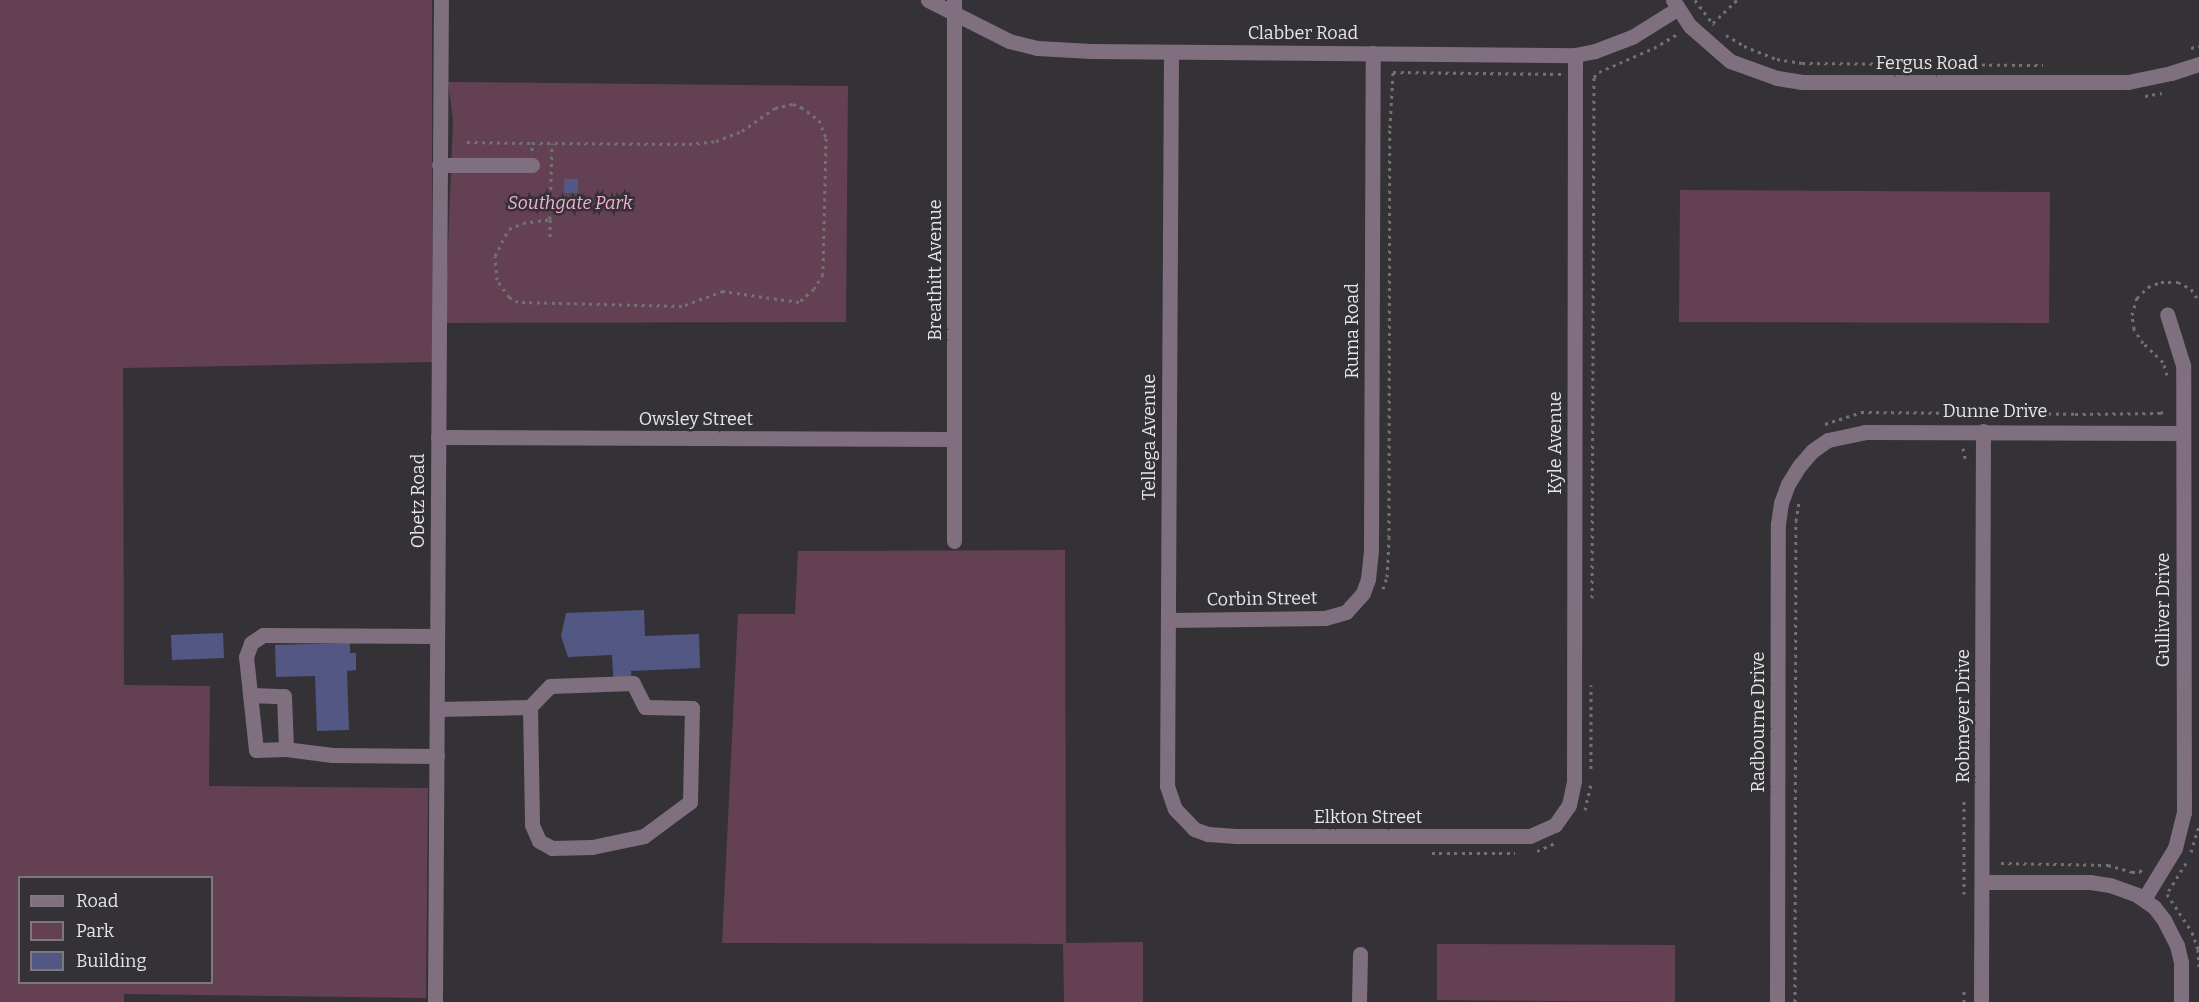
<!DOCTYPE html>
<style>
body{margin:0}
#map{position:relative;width:2199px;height:1002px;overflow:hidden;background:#343236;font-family:Bitter,serif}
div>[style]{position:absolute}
.green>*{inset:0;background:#634152}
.building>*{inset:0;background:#525883}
.path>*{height:3px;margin-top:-1.5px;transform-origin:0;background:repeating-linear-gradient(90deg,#737174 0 3px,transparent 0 7.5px)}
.minor>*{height:15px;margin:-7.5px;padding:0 7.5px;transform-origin:7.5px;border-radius:7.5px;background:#7f6f7f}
span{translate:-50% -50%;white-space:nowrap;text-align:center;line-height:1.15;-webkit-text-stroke:5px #343236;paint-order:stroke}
.street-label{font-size:18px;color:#e5e4e6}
.park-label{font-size:18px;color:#f9aed4;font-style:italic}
.legend{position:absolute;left:18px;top:876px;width:195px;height:108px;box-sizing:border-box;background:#343236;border:2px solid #7b797c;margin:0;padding:8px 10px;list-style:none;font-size:18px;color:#e5e4e6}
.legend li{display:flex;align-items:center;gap:12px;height:30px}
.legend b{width:30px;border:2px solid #7b797c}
</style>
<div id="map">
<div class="green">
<i style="clip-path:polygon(evenodd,0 0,432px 0,432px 362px,123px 368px,124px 685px,210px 686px,209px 786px,428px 788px,426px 998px,124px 994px,124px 1002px,0 1002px,0 0,20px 878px,212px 878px,212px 982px,20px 982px,20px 878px)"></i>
<i style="clip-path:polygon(448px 82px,848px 86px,846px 322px,445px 323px,453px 120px)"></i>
<i style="clip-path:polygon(1680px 190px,2050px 192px,2049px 323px,1679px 322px)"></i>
<i style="clip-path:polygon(1065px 550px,1066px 943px,1143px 942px,1143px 1002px,1064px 1002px,1063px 944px,722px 943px,738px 614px,795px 614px,798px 551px)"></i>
<i style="clip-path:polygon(1437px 944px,1675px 945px,1675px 1002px,1437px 1000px)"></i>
</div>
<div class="building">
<i style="clip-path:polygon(564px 179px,578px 179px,578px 193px,564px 193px)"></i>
<i style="clip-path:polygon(644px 610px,645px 636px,699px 634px,700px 668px,631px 671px,632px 690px,614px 690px,612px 655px,568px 657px,561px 636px,566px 613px)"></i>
<i style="clip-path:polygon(223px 633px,224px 658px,172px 660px,171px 635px)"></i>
<i style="clip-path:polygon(350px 643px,350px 653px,356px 653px,356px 670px,347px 671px,349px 730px,317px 731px,315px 676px,276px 677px,275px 645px)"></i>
</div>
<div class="path">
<i style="left:1695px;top:0;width:31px;rotate:53deg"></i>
<i style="left:1713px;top:23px;width:33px;rotate:-44deg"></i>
<i style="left:1726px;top:35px;width:21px;rotate:31deg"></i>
<i style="left:1744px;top:46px;width:35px;rotate:22deg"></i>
<i style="left:1777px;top:59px;width:25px;rotate:9deg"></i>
<i style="left:1802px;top:63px;width:241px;rotate:0.5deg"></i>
<i style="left:2191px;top:48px;width:8px;rotate:-14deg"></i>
<i style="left:2145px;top:96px;width:17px;rotate:-10deg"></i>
<i style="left:467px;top:142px;width:65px;rotate:0.9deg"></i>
<i style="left:532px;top:151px;width:8px;rotate:-90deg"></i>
<i style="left:532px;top:143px;width:157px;rotate:0.4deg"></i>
<i style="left:689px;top:144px;width:27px;rotate:-6deg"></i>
<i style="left:716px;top:141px;width:28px;rotate:-21deg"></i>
<i style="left:742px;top:131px;width:40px;rotate:-34.9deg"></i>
<i style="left:775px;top:108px;width:18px;rotate:-13deg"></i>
<i style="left:793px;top:104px;width:9px;rotate:21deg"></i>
<i style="left:801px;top:107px;width:22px;rotate:36deg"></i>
<i style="left:819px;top:120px;width:19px;rotate:69deg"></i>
<i style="left:826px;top:138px;width:136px;rotate:91.3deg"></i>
<i style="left:823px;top:274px;width:17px;rotate:121deg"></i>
<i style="left:814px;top:289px;width:20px;rotate:139deg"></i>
<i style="left:799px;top:302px;width:77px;rotate:-171.8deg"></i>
<i style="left:723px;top:291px;width:44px;rotate:159.9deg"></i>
<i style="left:682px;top:306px;width:164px;rotate:-178.6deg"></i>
<i style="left:518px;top:302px;width:10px;rotate:-151deg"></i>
<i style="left:509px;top:297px;width:21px;rotate:-125deg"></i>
<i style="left:497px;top:280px;width:24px;rotate:-95deg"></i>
<i style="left:495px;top:256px;width:30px;rotate:-63deg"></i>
<i style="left:509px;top:229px;width:15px;rotate:-23deg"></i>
<i style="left:523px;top:223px;width:27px;rotate:-8deg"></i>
<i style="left:550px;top:219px;width:76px;rotate:-88.5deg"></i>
<i style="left:550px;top:219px;width:18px;rotate:90deg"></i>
<i style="left:2167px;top:375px;width:14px;rotate:-107deg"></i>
<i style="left:2163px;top:362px;width:28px;rotate:-136deg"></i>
<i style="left:2143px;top:343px;width:17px;rotate:-123deg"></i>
<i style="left:2134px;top:329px;width:14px;rotate:-98deg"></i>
<i style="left:2132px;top:315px;width:18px;rotate:-74deg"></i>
<i style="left:2137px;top:298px;width:16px;rotate:-45deg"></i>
<i style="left:2148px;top:287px;width:14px;rotate:-21deg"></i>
<i style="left:2161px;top:282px;width:17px"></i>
<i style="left:2178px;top:282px;width:15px;rotate:28deg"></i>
<i style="left:2191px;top:289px;width:14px;rotate:56deg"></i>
<i style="left:1825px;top:424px;width:38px;rotate:-18deg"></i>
<i style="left:1861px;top:412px;width:214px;rotate:0.5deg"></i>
<i style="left:2075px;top:414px;width:85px;rotate:-0.7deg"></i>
<i style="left:2160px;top:413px;width:7px;rotate:-16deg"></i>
<i style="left:1963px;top:448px;width:14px;rotate:78deg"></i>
<i style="left:1383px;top:589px;width:13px;rotate:-72deg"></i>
<i style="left:1387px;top:577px;width:39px;rotate:-87deg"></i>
<i style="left:1389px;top:538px;width:410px;rotate:-89.9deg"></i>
<i style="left:1390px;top:128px;width:56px;rotate:-86.9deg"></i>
<i style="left:1393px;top:72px;width:168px;rotate:0.7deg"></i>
<i style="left:1592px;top:598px;width:521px;rotate:-89.78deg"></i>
<i style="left:1594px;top:77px;width:7px;rotate:-45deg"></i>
<i style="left:1599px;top:72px;width:60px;rotate:-23.6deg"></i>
<i style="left:1654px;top:48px;width:27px;rotate:-31deg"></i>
<i style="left:1591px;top:769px;width:84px;rotate:-90deg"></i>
<i style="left:1585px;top:810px;width:27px;rotate:-77deg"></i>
<i style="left:1537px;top:851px;width:20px;rotate:-24deg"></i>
<i style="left:2191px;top:852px;width:28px;rotate:-73deg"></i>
<i style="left:1432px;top:853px;width:83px"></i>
<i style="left:2001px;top:863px;width:107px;rotate:1.1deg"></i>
<i style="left:2108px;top:865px;width:25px;rotate:16deg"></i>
<i style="left:2132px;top:872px;width:8px"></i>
<i style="left:2140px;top:872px;width:4px;rotate:-56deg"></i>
<i style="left:2186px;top:863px;width:36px;rotate:122deg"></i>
<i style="left:2167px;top:894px;width:45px;rotate:56.7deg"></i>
<i style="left:2192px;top:932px;width:18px;rotate:71deg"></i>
<i style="left:2198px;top:949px;width:18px;rotate:87deg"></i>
<i style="left:1964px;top:894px;width:95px;rotate:-90deg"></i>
<i style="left:1795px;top:1002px;width:481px;rotate:-89.9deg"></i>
<i style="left:1796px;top:521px;width:18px;rotate:-81deg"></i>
<i style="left:1964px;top:1002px;width:14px;rotate:-90deg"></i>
</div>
<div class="minor">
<i style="left:928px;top:0;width:91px;rotate:26.8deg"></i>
<i style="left:1009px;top:41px;width:29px;rotate:14deg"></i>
<i style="left:1037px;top:48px;width:54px;rotate:3.2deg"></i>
<i style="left:1091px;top:51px;width:484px;rotate:0.5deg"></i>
<i style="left:1575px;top:55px;width:20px;rotate:-11deg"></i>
<i style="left:1595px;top:51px;width:40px;rotate:-21deg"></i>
<i style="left:1632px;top:37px;width:53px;rotate:-31.9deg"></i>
<i style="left:1673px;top:0;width:31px;rotate:57deg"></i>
<i style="left:1690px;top:26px;width:53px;rotate:41.2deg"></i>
<i style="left:1730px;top:61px;width:50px;rotate:19.9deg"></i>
<i style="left:1777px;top:78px;width:24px;rotate:9deg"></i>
<i style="left:1801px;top:82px;width:327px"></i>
<i style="left:2128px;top:82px;width:44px;rotate:-11.8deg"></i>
<i style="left:2171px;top:73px;width:29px;rotate:-18deg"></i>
<i style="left:1171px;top:52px;width:734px;rotate:90.31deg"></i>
<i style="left:1167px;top:786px;width:24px;rotate:71deg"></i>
<i style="left:1175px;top:809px;width:28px;rotate:46deg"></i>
<i style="left:1194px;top:829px;width:15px;rotate:20deg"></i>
<i style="left:1208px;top:834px;width:28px;rotate:4deg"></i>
<i style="left:1236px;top:836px;width:294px"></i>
<i style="left:1530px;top:836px;width:27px;rotate:-24deg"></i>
<i style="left:1555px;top:825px;width:24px;rotate:-55deg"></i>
<i style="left:1569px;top:805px;width:25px;rotate:-78deg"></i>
<i style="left:1574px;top:781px;width:726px;rotate:-89.92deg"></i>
<i style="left:439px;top:165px;width:93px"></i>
<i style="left:438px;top:437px;width:516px;rotate:0.22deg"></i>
<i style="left:954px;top:541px;width:541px;rotate:-90deg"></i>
<i style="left:1168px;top:620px;width:157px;rotate:-0.7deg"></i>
<i style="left:1325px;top:618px;width:22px;rotate:-16deg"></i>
<i style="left:1346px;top:612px;width:25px;rotate:-48deg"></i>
<i style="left:1363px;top:593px;width:15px;rotate:-70deg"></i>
<i style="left:1368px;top:579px;width:30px;rotate:-84deg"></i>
<i style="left:1371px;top:549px;width:496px;rotate:-89.8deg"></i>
<i style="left:250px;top:695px;width:34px;rotate:2deg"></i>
<i style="left:284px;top:696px;width:53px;rotate:87.8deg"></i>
<i style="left:437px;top:709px;width:93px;rotate:-1.2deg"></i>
<i style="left:530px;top:707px;width:118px;rotate:89deg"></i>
<i style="left:532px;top:825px;width:17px;rotate:66deg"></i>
<i style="left:539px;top:841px;width:15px;rotate:28deg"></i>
<i style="left:552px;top:848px;width:40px;rotate:-1.4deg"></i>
<i style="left:592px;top:847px;width:53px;rotate:-11.9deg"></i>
<i style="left:644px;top:836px;width:57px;rotate:-36.5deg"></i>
<i style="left:690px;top:802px;width:94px;rotate:-88.8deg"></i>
<i style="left:692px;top:708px;width:47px;rotate:-178.8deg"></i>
<i style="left:645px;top:707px;width:27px;rotate:-117deg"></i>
<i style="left:633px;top:683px;width:83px;rotate:177.9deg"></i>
<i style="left:550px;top:686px;width:29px;rotate:134deg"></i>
<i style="left:437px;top:756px;width:105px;rotate:-179.5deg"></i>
<i style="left:332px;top:755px;width:46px;rotate:-172.6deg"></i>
<i style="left:286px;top:749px;width:30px;rotate:178deg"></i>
<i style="left:256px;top:750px;width:94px;rotate:-96.1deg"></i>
<i style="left:246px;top:657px;width:15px;rotate:-70deg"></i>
<i style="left:251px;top:643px;width:14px;rotate:-34deg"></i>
<i style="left:263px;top:635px;width:174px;rotate:0.3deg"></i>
<i style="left:1982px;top:882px;width:108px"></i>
<i style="left:2090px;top:882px;width:20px;rotate:9deg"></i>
<i style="left:2110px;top:885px;width:29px;rotate:20deg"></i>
<i style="left:2137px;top:895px;width:21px;rotate:35deg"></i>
<i style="left:2154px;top:907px;width:16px;rotate:52deg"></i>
<i style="left:2164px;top:920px;width:28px;rotate:63deg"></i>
<i style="left:2177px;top:945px;width:17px;rotate:77deg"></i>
<i style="left:2181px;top:962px;width:40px;rotate:90deg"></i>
<i style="left:2144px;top:899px;width:60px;rotate:-58.7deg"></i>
<i style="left:2175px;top:848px;width:36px;rotate:-76deg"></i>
<i style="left:2184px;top:813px;width:448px;rotate:-90.1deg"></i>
<i style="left:2183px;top:365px;width:53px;rotate:-107.4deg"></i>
<i style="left:435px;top:1002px;width:1002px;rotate:-89.66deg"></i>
<i style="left:1359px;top:1002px;width:48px;rotate:-88.8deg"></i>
<i style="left:1777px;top:1002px;width:478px;rotate:-89.9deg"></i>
<i style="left:1778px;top:524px;width:21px;rotate:-82deg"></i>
<i style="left:1781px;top:503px;width:20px;rotate:-70deg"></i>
<i style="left:1788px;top:484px;width:22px;rotate:-58deg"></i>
<i style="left:1800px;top:465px;width:18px;rotate:-49deg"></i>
<i style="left:1812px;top:451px;width:19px;rotate:-35deg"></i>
<i style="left:1828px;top:440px;width:38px;rotate:-12deg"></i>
<i style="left:1865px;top:432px;width:318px;rotate:0.2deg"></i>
<i style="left:1981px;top:1002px;width:571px;rotate:-89.8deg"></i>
</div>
<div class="street-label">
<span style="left:1303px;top:33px">Clabber Road</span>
<span style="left:1927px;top:63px">Fergus Road</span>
<span style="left:935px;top:270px;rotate:-90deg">Breathitt Avenue</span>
<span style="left:1352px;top:331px;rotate:-90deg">Ruma Road</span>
<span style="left:1995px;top:411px">Dunne Drive</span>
<span style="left:696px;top:419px">Owsley Street</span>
<span style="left:1149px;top:437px;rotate:-90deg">Tellega Avenue</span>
<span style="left:1555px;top:443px;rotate:-90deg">Kyle Avenue</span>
<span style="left:418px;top:501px;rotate:-90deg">Obetz Road</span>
<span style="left:1262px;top:599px;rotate:-1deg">Corbin Street</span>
<span style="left:2163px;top:610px;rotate:-90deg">Gulliver Drive</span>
<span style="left:1963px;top:716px;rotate:-90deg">Robmeyer Drive</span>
<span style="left:1758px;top:722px;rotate:-90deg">Radbourne Drive</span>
<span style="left:1368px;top:817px">Elkton Street</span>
</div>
<div class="park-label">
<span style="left:570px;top:203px">Southgate Park</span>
</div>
<ul class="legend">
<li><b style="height:8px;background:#7f6f7f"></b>Road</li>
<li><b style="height:16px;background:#634152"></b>Park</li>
<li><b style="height:16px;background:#525883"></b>Building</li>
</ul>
</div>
